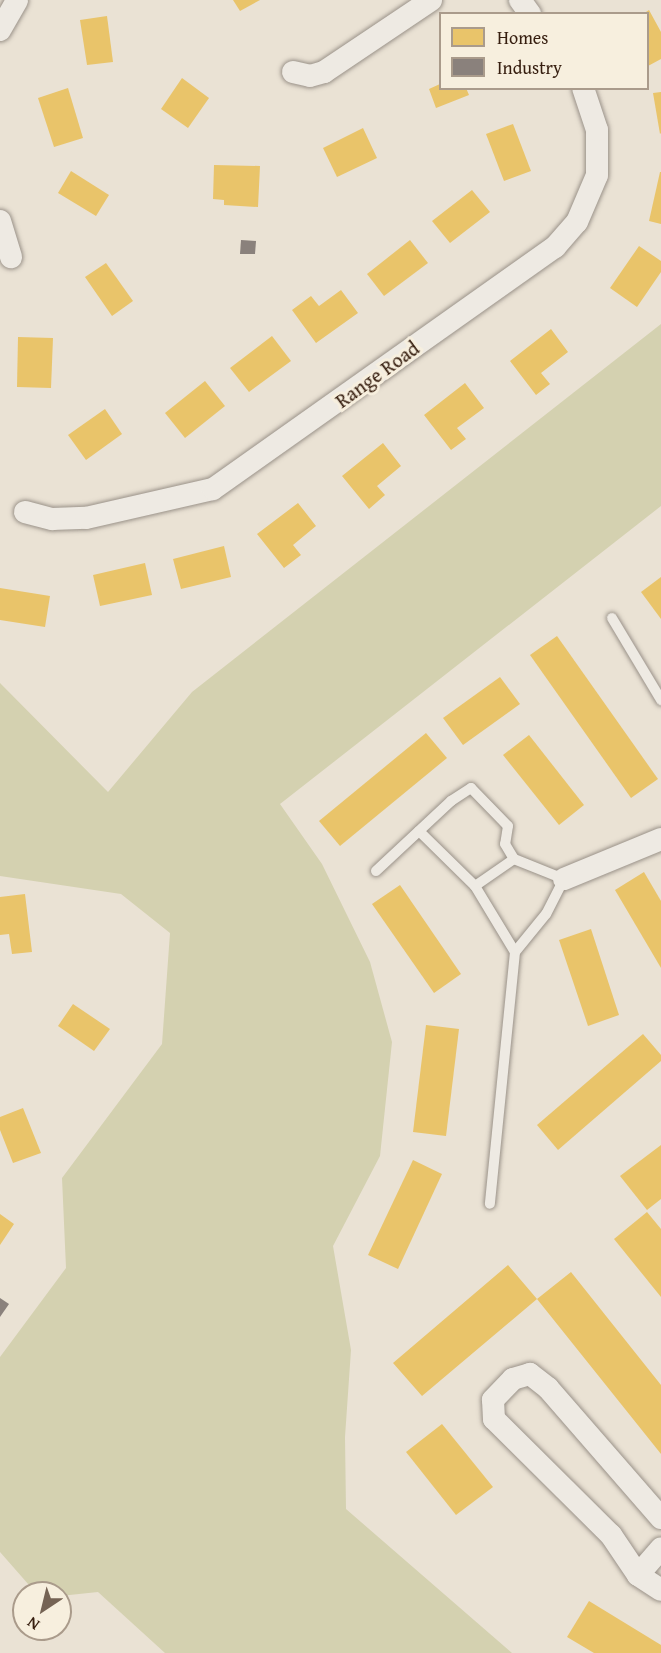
<!DOCTYPE html>
<style>
body{margin:0}
#map{position:relative;width:661px;height:1653px;overflow:hidden;background:#eae2d4;font-family:"Gentium Book Plus",serif}
div>[style]{position:absolute}
.green>*{inset:0;background:#d4d1b0}
.homes>*{inset:0;background:#e9c46a}
.industry>*{inset:0;background:#8a817c}
.roads{filter:drop-shadow(0 0 2px #9a9289) drop-shadow(0 0 2px #9a9289)}
.service>*{height:10px;margin:-5px;padding:0 5px;transform-origin:5px;border-radius:5px;background:#eeeae3}
.minor>*{height:22px;margin:-11px;padding:0 11px;transform-origin:11px;border-radius:11px;background:#eeeae3}
span{translate:-50% -50%;white-space:nowrap;text-align:center;line-height:1.15;-webkit-text-stroke:6px #f7efde;paint-order:stroke}
.street-label{font-size:20px;color:#361e0f}
.legend{position:absolute;left:439px;top:12px;width:210px;height:78px;box-sizing:border-box;background:#f7efde;border:2px solid #aa9b8b;margin:0;padding:8px 10px;list-style:none;font-size:18px;color:#361e0f}
.legend li{display:flex;align-items:center;gap:12px;height:30px}
.legend b{width:30px;border:2px solid #aa9b8b}
.north{position:absolute;left:12px;top:1581px;width:60px;height:60px;box-sizing:border-box;background:#f7efde;border:2px solid #aa9b8b;border-radius:50%;rotate:215deg;font-size:16px;font-weight:700;line-height:24px;text-align:center;color:#361e0f}
.north::after{content:'';display:block;margin:auto;width:21px;height:27px;background:#756354;clip-path:polygon(50% 0,100% 100%,50% 72%,0 100%)}
</style>
<div id="map">
<div class="green">
<i style="clip-path:polygon(661px 324px,661px 506px,280px 804px,322px 864px,370px 962px,392px 1042px,380px 1156px,333px 1246px,351px 1350px,345px 1437px,346px 1509px,512px 1653px,165px 1653px,98px 1592px,60px 1596px,60px 1593px,36px 1593px,0 1552px,0 1357px,66px 1268px,62px 1178px,162px 1044px,170px 933px,121px 894px,0 876px,0 683px,108px 792px,192px 692px)"></i>
</div>
<div class="homes">
<i style="clip-path:polygon(233px 0,260px 0,240px 11px)"></i>
<i style="clip-path:polygon(649px 10px,661px 32px,661px 59px,648px 66px,648px 14px,643px 14px)"></i>
<i style="clip-path:polygon(107px 16px,113px 62px,87px 65px,80px 20px)"></i>
<i style="clip-path:polygon(182px 78px,209px 98px,188px 128px,161px 109px)"></i>
<i style="clip-path:polygon(440px 84px,440px 88px,466px 88px,469px 95px,436px 108px,429px 89px)"></i>
<i style="clip-path:polygon(68px 88px,83px 138px,54px 147px,38px 98px)"></i>
<i style="clip-path:polygon(661px 92px,661px 133px,660px 134px,653px 93px)"></i>
<i style="clip-path:polygon(513px 124px,531px 171px,504px 181px,486px 134px)"></i>
<i style="clip-path:polygon(363px 128px,377px 158px,337px 177px,323px 148px)"></i>
<i style="clip-path:polygon(214px 165px,260px 166px,258px 207px,224px 205px,224px 200px,213px 199px)"></i>
<i style="clip-path:polygon(71px 171px,109px 195px,96px 216px,58px 193px)"></i>
<i style="clip-path:polygon(660px 172px,661px 172px,661px 224px,649px 221px)"></i>
<i style="clip-path:polygon(472px 190px,490px 212px,450px 243px,432px 221px)"></i>
<i style="clip-path:polygon(410px 240px,428px 263px,384px 296px,367px 274px)"></i>
<i style="clip-path:polygon(639px 246px,661px 261px,661px 272px,637px 307px,610px 288px)"></i>
<i style="clip-path:polygon(106px 263px,133px 301px,112px 316px,85px 277px)"></i>
<i style="clip-path:polygon(341px 290px,358px 313px,316px 343px,292px 310px,311px 296px,319px 306px)"></i>
<i style="clip-path:polygon(551px 329px,568px 352px,541px 373px,550px 384px,536px 395px,510px 361px)"></i>
<i style="clip-path:polygon(272px 336px,291px 361px,249px 392px,230px 368px)"></i>
<i style="clip-path:polygon(18px 337px,53px 338px,51px 388px,17px 387px)"></i>
<i style="clip-path:polygon(205px 381px,225px 406px,185px 438px,165px 413px)"></i>
<i style="clip-path:polygon(465px 383px,484px 408px,457px 428px,466px 439px,451px 450px,424px 415px)"></i>
<i style="clip-path:polygon(105px 409px,122px 434px,86px 460px,68px 435px)"></i>
<i style="clip-path:polygon(383px 443px,401px 466px,377px 486px,385px 495px,369px 509px,342px 476px)"></i>
<i style="clip-path:polygon(298px 503px,316px 526px,293px 545px,301px 555px,284px 568px,257px 534px)"></i>
<i style="clip-path:polygon(224px 546px,231px 577px,181px 589px,173px 559px)"></i>
<i style="clip-path:polygon(145px 563px,152px 595px,100px 606px,93px 575px)"></i>
<i style="clip-path:polygon(661px 577px,661px 619px,641px 592px)"></i>
<i style="clip-path:polygon(0 588px,50px 596px,45px 627px,0 620px)"></i>
<i style="clip-path:polygon(557px 636px,658px 779px,631px 798px,530px 655px)"></i>
<i style="clip-path:polygon(500px 677px,520px 704px,463px 745px,443px 718px)"></i>
<i style="clip-path:polygon(426px 733px,447px 758px,340px 846px,319px 821px)"></i>
<i style="clip-path:polygon(529px 735px,584px 805px,559px 825px,503px 755px)"></i>
<i style="clip-path:polygon(644px 872px,661px 901px,661px 968px,615px 890px)"></i>
<i style="clip-path:polygon(400px 885px,461px 974px,434px 993px,372px 904px)"></i>
<i style="clip-path:polygon(25px 894px,32px 952px,12px 954px,9px 934px,0 935px,0 897px)"></i>
<i style="clip-path:polygon(591px 929px,619px 1015px,588px 1026px,559px 940px)"></i>
<i style="clip-path:polygon(73px 1004px,110px 1029px,94px 1051px,58px 1026px)"></i>
<i style="clip-path:polygon(426px 1025px,459px 1029px,446px 1136px,413px 1132px)"></i>
<i style="clip-path:polygon(643px 1034px,661px 1055px,661px 1061px,558px 1150px,537px 1125px)"></i>
<i style="clip-path:polygon(23px 1108px,41px 1153px,13px 1163px,0 1130px,0 1117px)"></i>
<i style="clip-path:polygon(661px 1145px,661px 1199px,647px 1210px,620px 1176px)"></i>
<i style="clip-path:polygon(413px 1160px,442px 1174px,398px 1269px,368px 1255px)"></i>
<i style="clip-path:polygon(647px 1212px,661px 1229px,661px 1297px,614px 1239px)"></i>
<i style="clip-path:polygon(0 1214px,14px 1224px,0 1245px)"></i>
<i style="clip-path:polygon(508px 1265px,537px 1299px,571px 1272px,661px 1385px,661px 1454px,537px 1299px,422px 1396px,393px 1363px)"></i>
<i style="clip-path:polygon(442px 1424px,493px 1487px,456px 1515px,406px 1452px)"></i>
<i style="clip-path:polygon(589px 1601px,661px 1645px,661px 1653px,594px 1653px,567px 1637px)"></i>
</div>
<div class="industry">
<i style="clip-path:polygon(241px 240px,256px 241px,255px 254px,240px 254px)"></i>
<i style="clip-path:polygon(0 1298px,9px 1304px,0 1317px)"></i>
</div>
<div class="roads">
<div class="service">
<i style="left:612px;top:618px;width:96px;rotate:59.1deg"></i>
<i style="left:419px;top:831px;width:78px;rotate:44.5deg"></i>
<i style="left:475px;top:886px;width:77px;rotate:58.8deg"></i>
<i style="left:515px;top:952px;width:253px;rotate:95.7deg"></i>
<i style="left:376px;top:871px;width:103px;rotate:-43deg"></i>
<i style="left:451px;top:801px;width:24px;rotate:-33deg"></i>
<i style="left:471px;top:788px;width:53px;rotate:45.8deg"></i>
<i style="left:508px;top:826px;width:18px;rotate:99deg"></i>
<i style="left:505px;top:844px;width:17px;rotate:59deg"></i>
<i style="left:514px;top:859px;width:54px;rotate:21.8deg"></i>
<i style="left:564px;top:879px;width:39px;rotate:117deg"></i>
<i style="left:546px;top:914px;width:49px;rotate:129.2deg"></i>
<i style="left:475px;top:886px;width:47px;rotate:-34.7deg"></i>
</div>
<div class="minor">
<i style="left:520px;top:0;width:17px;rotate:54deg"></i>
<i style="left:0;top:30px;width:34px;rotate:-60deg"></i>
<i style="left:293px;top:72px;width:17px;rotate:13deg"></i>
<i style="left:310px;top:76px;width:15px;rotate:-16deg"></i>
<i style="left:324px;top:72px;width:129px;rotate:-33.9deg"></i>
<i style="left:0;top:221px;width:38px;rotate:73deg"></i>
<i style="left:25px;top:512px;width:28px;rotate:15deg"></i>
<i style="left:52px;top:519px;width:34px;rotate:-2deg"></i>
<i style="left:86px;top:518px;width:130px;rotate:-12.9deg"></i>
<i style="left:213px;top:489px;width:419px;rotate:-35.3deg"></i>
<i style="left:555px;top:247px;width:33px;rotate:-49deg"></i>
<i style="left:577px;top:222px;width:51px;rotate:-66.9deg"></i>
<i style="left:597px;top:175px;width:45px;rotate:-90deg"></i>
<i style="left:597px;top:130px;width:44px;rotate:-108.4deg"></i>
<i style="left:564px;top:879px;width:105px;rotate:-22.4deg"></i>
<i style="left:661px;top:1518px;width:172px;rotate:-131deg"></i>
<i style="left:548px;top:1388px;width:23px;rotate:-142deg"></i>
<i style="left:530px;top:1374px;width:18px;rotate:164deg"></i>
<i style="left:513px;top:1379px;width:29px;rotate:134deg"></i>
<i style="left:493px;top:1400px;width:19px;rotate:87deg"></i>
<i style="left:494px;top:1419px;width:165px;rotate:44.8deg"></i>
<i style="left:611px;top:1535px;width:48px;rotate:56deg"></i>
<i style="left:638px;top:1575px;width:27px;rotate:33deg"></i>
<i style="left:638px;top:1575px;width:35px;rotate:-49deg"></i>
</div>
</div>
<div class="street-label">
<span style="left:377px;top:374px;rotate:-36deg">Range Road</span>
</div>
<ul class="legend">
<li><b style="height:16px;background:#e9c46a"></b>Homes</li>
<li><b style="height:16px;background:#8a817c"></b>Industry</li>
</ul>
<div class="north">N</div>
</div>
